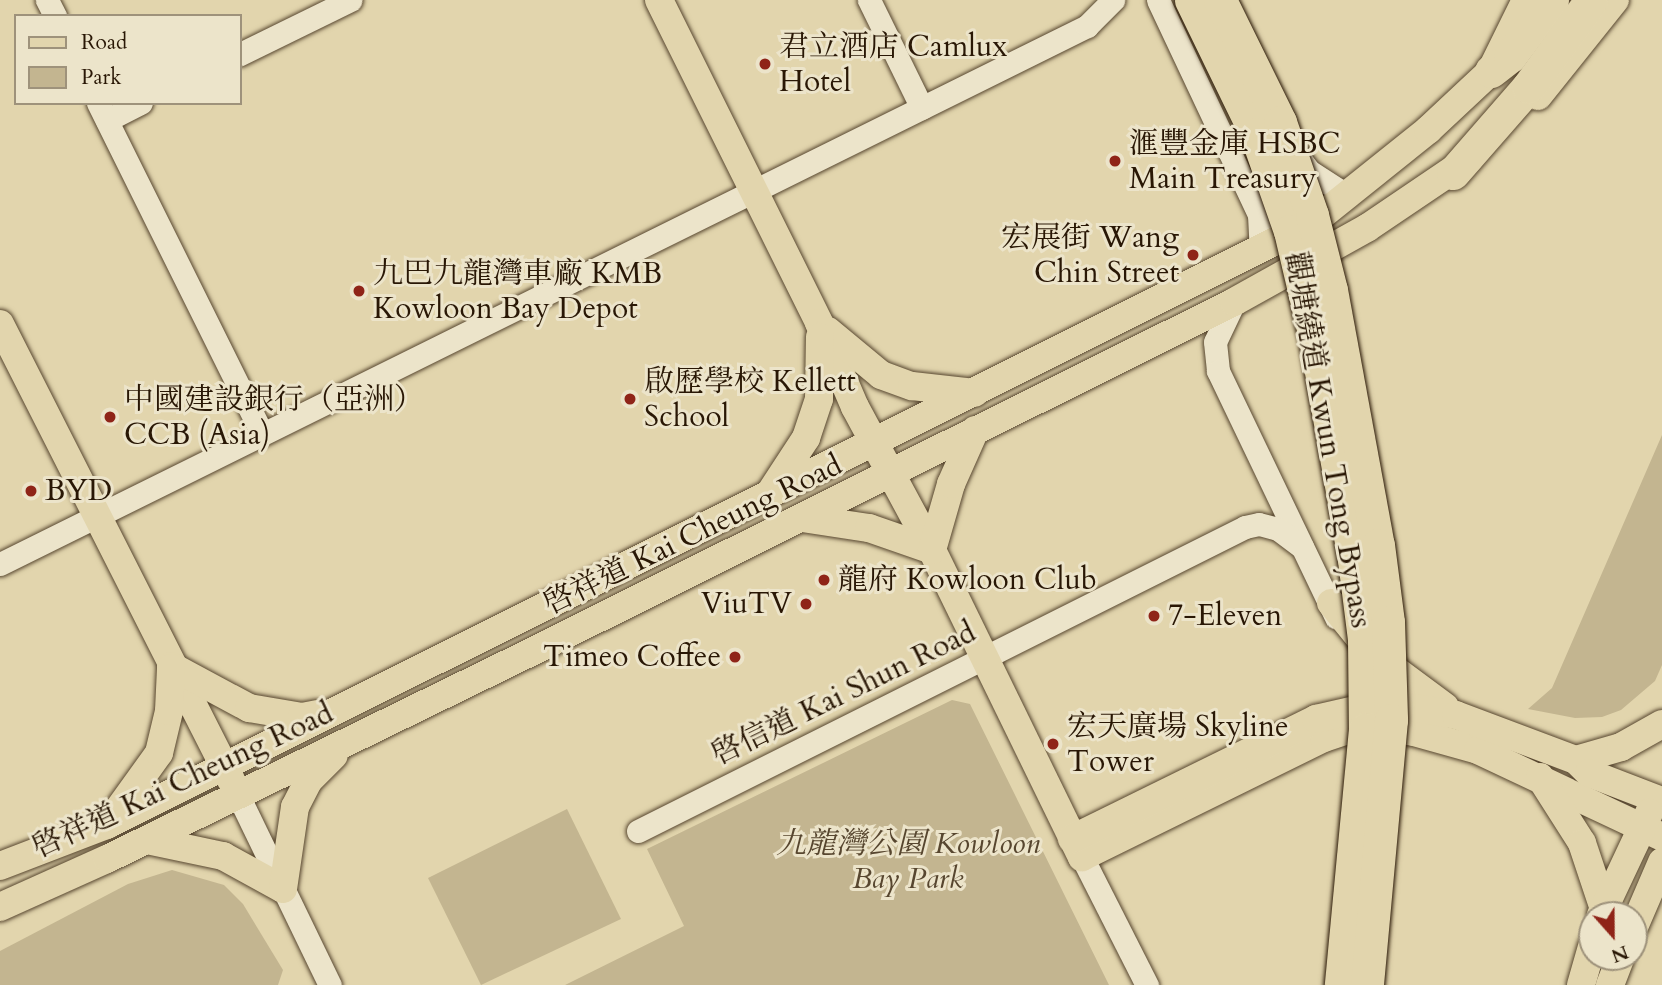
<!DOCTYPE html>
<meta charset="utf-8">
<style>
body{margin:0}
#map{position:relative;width:1662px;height:985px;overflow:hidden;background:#e2d5ad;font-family:Cardo,"Noto Serif TC",serif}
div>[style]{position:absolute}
.green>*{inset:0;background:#c3b590}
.roads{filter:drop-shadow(0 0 2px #57462f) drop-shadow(0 0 2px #57462f)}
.minor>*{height:23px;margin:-11.5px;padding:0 11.5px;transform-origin:11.5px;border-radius:11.5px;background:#ece4ca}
.major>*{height:28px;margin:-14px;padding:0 14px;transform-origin:14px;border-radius:14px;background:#e2d5ad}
.highway>*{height:33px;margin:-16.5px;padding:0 16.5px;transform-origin:16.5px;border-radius:16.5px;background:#e2d5ad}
.bridges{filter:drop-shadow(0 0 2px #291705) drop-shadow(0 0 2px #291705)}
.highway-bridge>*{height:33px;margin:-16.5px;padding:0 16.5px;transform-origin:16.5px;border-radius:16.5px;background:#e2d5ad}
.dots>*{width:19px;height:19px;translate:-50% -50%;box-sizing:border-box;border:4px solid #ece4ca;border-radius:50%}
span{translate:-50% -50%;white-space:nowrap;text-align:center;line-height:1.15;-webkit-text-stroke:6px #ece4ca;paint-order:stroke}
.poi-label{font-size:30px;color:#291705}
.left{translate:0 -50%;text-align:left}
.right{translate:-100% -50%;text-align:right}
.street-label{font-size:30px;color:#291705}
.park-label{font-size:30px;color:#57462f;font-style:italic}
.legend{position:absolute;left:14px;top:14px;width:228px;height:91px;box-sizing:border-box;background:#ece4ca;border:2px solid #9e927b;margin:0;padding:9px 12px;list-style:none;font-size:21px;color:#291705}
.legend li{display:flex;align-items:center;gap:14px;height:35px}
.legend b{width:35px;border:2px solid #9e927b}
.north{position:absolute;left:1578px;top:901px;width:70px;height:70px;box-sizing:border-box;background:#ece4ca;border:2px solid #9e927b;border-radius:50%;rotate:159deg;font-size:19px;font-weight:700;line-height:28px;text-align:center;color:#291705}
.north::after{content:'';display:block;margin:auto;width:24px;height:32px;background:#8f2418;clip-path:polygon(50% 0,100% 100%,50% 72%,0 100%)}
</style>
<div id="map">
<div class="green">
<i style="clip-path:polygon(1662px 435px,1662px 665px,1655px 681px,1621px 710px,1602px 717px,1575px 718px,1528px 709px,1552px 688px)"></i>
<i style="clip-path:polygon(952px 700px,970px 704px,1109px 985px,565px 985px,684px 926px,647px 849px)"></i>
<i style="clip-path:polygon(567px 809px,621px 919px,481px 985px,428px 878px)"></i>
<i style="clip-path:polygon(172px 870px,224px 885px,243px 904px,283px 970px,278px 985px,0 985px,0 951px,128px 884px)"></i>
</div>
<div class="roads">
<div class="minor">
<i style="left:47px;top:0;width:18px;rotate:63deg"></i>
<i style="left:869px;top:0;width:120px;rotate:63.9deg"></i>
<i style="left:1158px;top:0;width:238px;rotate:64.8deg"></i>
<i style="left:1259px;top:215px;width:35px;rotate:87deg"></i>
<i style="left:240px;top:54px;width:123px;rotate:-26.1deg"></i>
<i style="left:98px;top:103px;width:369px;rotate:63.6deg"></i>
<i style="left:107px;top:120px;width:38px;rotate:-27deg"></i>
<i style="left:1297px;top:155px;width:20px;rotate:53deg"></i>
<i style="left:1309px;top:171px;width:46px;rotate:32.7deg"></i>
<i style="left:1234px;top:302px;width:44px;rotate:115.4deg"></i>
<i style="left:1215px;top:342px;width:29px;rotate:84deg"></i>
<i style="left:1218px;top:371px;width:273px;rotate:64.4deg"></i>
<i style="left:0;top:564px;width:1213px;rotate:-26.33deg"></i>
<i style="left:1087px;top:26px;width:37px;rotate:-45deg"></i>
<i style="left:238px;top:795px;width:211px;rotate:64.2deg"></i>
<i style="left:638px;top:831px;width:679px;rotate:-26.6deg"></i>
<i style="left:1245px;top:527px;width:14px;rotate:-12deg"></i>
<i style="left:1259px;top:524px;width:20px;rotate:15deg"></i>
<i style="left:1278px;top:529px;width:30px;rotate:37deg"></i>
<i style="left:1082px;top:857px;width:144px;rotate:63.1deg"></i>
</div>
<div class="major">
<i style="left:659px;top:0;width:360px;rotate:63.6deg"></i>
<i style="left:819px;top:323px;width:91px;rotate:66.8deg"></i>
<i style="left:855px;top:407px;width:162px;rotate:61.7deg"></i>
<i style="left:932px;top:550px;width:342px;rotate:64deg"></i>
<i style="left:1082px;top:857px;width:270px;rotate:-26.2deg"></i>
<i style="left:1324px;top:738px;width:41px;rotate:-18.4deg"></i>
<i style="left:1363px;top:725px;width:51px;rotate:7.8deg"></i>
<i style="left:1414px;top:732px;width:66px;rotate:15.7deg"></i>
<i style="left:1478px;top:750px;width:204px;rotate:25.3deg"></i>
<i style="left:1538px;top:96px;width:123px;rotate:-51.3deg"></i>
<i style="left:0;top:324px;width:511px;rotate:63.13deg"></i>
<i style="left:828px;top:331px;width:69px;rotate:39.7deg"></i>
<i style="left:881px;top:375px;width:33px;rotate:20deg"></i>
<i style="left:912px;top:386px;width:63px;rotate:6.3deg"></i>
<i style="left:770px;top:493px;width:66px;rotate:-56.8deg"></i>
<i style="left:806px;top:438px;width:41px;rotate:-71.6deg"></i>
<i style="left:819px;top:399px;width:62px;rotate:-89.1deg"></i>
<i style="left:802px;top:518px;width:68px;rotate:8.5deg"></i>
<i style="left:869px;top:528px;width:67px;rotate:19.2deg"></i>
<i style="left:932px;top:550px;width:69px;rotate:-73.9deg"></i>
<i style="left:951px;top:484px;width:59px;rotate:-66deg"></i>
<i style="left:1331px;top:603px;width:63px;rotate:50.8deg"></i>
<i style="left:1371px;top:652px;width:92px;rotate:36.6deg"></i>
<i style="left:171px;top:666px;width:89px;rotate:28.3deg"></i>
<i style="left:249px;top:708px;width:54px;rotate:9.6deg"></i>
<i style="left:302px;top:717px;width:16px;rotate:-11deg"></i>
<i style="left:1576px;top:760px;width:47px;rotate:-16.1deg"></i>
<i style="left:1621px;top:747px;width:47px;rotate:-29.3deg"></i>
<i style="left:1540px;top:777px;width:78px;rotate:57.5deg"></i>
<i style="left:1582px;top:843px;width:66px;rotate:71.6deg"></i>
<i style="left:113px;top:817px;width:79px;rotate:-54.3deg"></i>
<i style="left:159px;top:753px;width:43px;rotate:-76.6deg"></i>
<i style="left:169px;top:711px;width:43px;rotate:-87.3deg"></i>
<i style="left:1072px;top:839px;width:272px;rotate:-26.2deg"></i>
<i style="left:1316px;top:719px;width:72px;rotate:-12.9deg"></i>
<i style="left:1386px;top:703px;width:71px;rotate:9.7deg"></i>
<i style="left:1456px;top:715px;width:128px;rotate:20.6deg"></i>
<i style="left:1576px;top:760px;width:18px;rotate:45deg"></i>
<i style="left:1589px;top:773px;width:78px;rotate:21deg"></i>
<i style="left:147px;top:840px;width:78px;rotate:11.9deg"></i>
<i style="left:223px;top:856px;width:68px;rotate:28.8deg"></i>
<i style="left:283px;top:889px;width:83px;rotate:-81.7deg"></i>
<i style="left:295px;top:807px;width:30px;rotate:-63deg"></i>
<i style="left:309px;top:780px;width:35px;rotate:-45deg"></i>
<i style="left:0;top:866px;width:115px;rotate:-21deg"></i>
<i style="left:107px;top:825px;width:1347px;rotate:-26.55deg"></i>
<i style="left:1312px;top:223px;width:149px;rotate:-38.7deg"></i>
<i style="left:1428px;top:130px;width:86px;rotate:-43.1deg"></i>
<i style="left:1491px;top:71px;width:79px;rotate:-63.8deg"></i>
<i style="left:0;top:907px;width:117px;rotate:-24.2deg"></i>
<i style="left:107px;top:859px;width:494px;rotate:-26deg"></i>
<i style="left:551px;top:642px;width:763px;rotate:-26.46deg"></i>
<i style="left:1234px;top:302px;width:152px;rotate:-29.1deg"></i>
<i style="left:1367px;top:228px;width:123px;rotate:-34.1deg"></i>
<i style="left:1601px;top:915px;width:113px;rotate:-64.8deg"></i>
<i style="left:1634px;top:927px;width:71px;rotate:-66.7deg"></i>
<i style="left:1581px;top:985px;width:40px;rotate:-74deg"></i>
<i style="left:1610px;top:985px;width:30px;rotate:-69deg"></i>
</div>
<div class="highway">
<i style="left:1491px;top:71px;width:24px;rotate:-38deg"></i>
<i style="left:1510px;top:56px;width:70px;rotate:-53.1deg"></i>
<i style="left:1453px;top:173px;width:114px;rotate:-48.9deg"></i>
<i style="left:1528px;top:87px;width:107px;rotate:-54.1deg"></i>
</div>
</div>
<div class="bridges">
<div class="highway-bridge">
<i style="left:1191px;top:0;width:149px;rotate:64.1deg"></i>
<i style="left:1256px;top:134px;width:103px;rotate:70.7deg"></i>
<i style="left:1290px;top:231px;width:110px;rotate:76.8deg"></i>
<i style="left:1315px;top:338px;width:225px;rotate:80deg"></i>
<i style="left:1354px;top:560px;width:80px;rotate:82.8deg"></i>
<i style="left:1364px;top:639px;width:90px;rotate:89.4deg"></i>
<i style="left:1365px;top:729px;width:257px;rotate:95.4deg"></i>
<i style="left:1220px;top:0;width:136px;rotate:63.8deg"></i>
<i style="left:1280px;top:122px;width:98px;rotate:71deg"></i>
<i style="left:1312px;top:215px;width:77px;rotate:75.8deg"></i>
<i style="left:1331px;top:290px;width:259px;rotate:79.6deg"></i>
<i style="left:1378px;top:545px;width:78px;rotate:82.6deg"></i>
<i style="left:1388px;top:622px;width:98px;rotate:88.2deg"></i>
<i style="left:1391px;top:720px;width:266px;rotate:95.2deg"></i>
</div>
</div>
<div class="dots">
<i style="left:765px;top:64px;background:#8f2418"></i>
<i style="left:1115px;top:161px;background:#8f2418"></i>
<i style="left:1193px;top:255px;background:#8f2418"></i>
<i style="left:359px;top:291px;background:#8f2418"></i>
<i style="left:630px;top:399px;background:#8f2418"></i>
<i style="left:110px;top:417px;background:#8f2418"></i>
<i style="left:31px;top:491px;background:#8f2418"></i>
<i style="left:824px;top:580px;background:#8f2418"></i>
<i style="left:806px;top:604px;background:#8f2418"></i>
<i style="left:1154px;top:616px;background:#8f2418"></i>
<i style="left:735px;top:657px;background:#8f2418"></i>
<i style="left:1053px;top:744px;background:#8f2418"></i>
</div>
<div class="poi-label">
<span class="left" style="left:779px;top:64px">君立酒店 Camlux<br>Hotel</span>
<span class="left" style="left:1129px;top:161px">滙豐金庫 HSBC<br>Main Treasury</span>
<span class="right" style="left:1179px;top:255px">宏展街 Wang<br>Chin Street</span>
<span class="left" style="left:373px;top:291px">九巴九龍灣車廠 KMB<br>Kowloon Bay Depot</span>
<span class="left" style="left:644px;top:399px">啟歷學校 Kellett<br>School</span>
<span class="left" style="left:124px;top:417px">中國建設銀行（亞洲）<br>CCB (Asia)</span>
<span class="left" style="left:45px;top:491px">BYD</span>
<span class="left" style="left:838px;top:580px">龍府 Kowloon Club</span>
<span class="right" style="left:792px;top:604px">ViuTV</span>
<span class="left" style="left:1168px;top:616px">7-Eleven</span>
<span class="right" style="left:721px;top:657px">Timeo Coffee</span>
<span class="left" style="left:1067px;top:744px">宏天廣場 Skyline<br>Tower</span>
</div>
<div class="street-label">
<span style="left:1328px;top:440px;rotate:80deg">觀塘繞道 Kwun Tong Bypass</span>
<span style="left:693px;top:535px;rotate:-26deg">啓祥道 Kai Cheung Road</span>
<span style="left:844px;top:694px;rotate:-26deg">啓信道 Kai Shun Road</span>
<span style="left:183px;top:781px;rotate:-25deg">啓祥道 Kai Cheung Road</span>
</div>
<div class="park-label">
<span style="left:908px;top:861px">九龍灣公園 Kowloon<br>Bay Park</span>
</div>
<ul class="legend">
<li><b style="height:9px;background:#e2d5ad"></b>Road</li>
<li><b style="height:19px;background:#c3b590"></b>Park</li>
</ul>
<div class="north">N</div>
</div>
